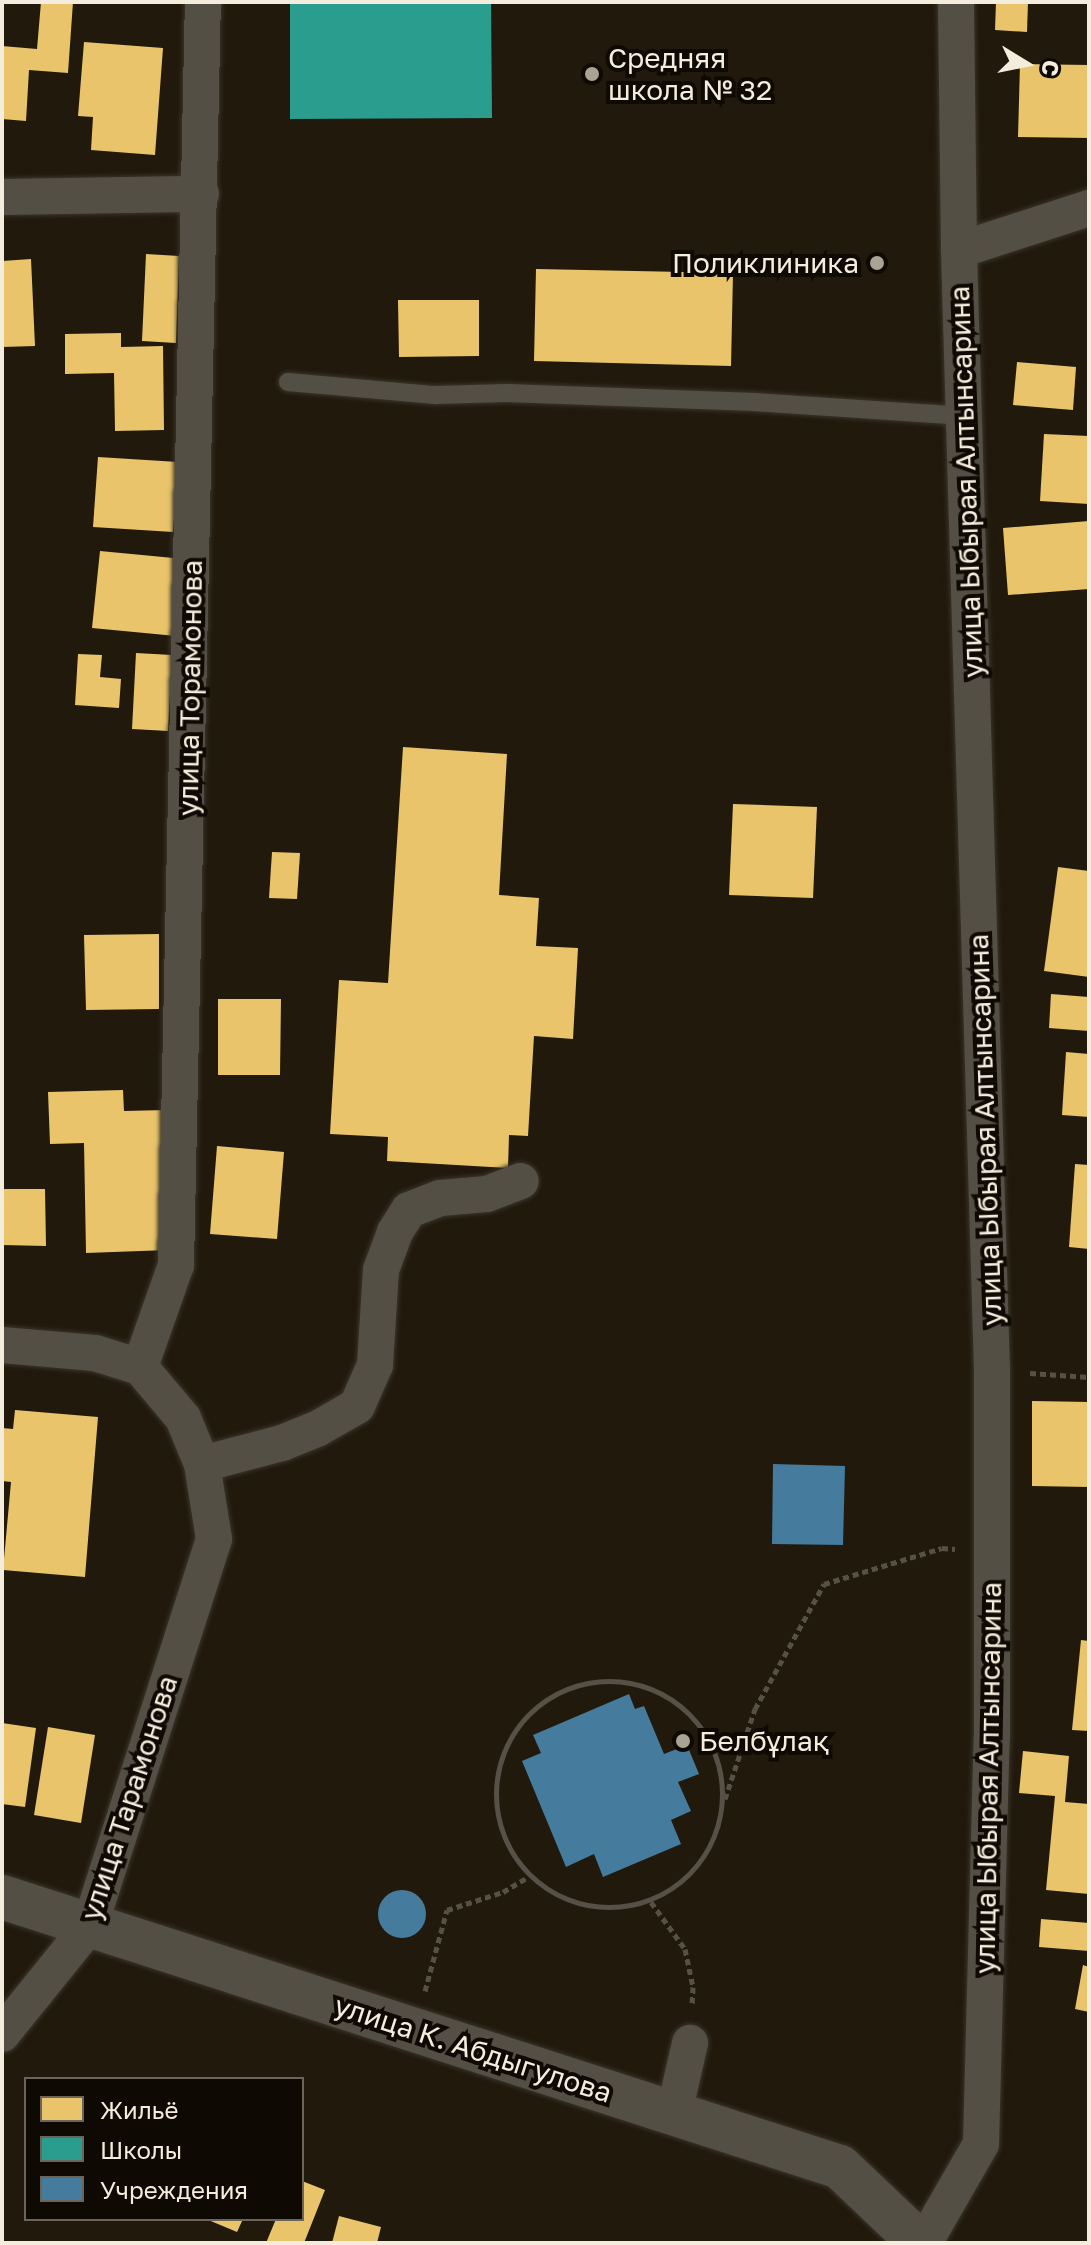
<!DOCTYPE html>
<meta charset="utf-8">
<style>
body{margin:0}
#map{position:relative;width:1091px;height:2245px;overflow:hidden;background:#211a0c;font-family:"Golos Text",sans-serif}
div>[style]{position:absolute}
.homes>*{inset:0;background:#e9c46a}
.schools>*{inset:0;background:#2a9d8f}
.public>*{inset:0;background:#457b9d}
.round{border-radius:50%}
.path>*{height:5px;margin-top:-2.5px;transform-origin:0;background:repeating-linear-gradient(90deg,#565047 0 6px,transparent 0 10px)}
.path>.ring{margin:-2.5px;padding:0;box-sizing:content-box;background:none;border:5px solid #565047;border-radius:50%}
.roads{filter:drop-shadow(0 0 2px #3a342b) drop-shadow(0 0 2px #3a342b)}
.service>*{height:18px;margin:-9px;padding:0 9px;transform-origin:9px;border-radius:9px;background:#544f45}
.minor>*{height:36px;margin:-18px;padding:0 18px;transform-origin:18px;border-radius:18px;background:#544f45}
.tertiary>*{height:44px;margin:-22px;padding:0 22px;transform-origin:22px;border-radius:22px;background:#544f45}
.dots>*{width:22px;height:22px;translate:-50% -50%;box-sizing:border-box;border:4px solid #0e0902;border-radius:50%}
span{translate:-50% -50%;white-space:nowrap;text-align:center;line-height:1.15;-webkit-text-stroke:8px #0e0902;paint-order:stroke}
.poi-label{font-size:28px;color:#f4ecdc}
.left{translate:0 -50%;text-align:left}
.right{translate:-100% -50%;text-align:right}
.street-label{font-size:28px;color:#f4ecdc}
.frame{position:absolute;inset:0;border:4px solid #f4ecdc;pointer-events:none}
.legend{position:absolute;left:24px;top:2077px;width:280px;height:144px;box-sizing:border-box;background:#0e0902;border:2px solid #6a6459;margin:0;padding:10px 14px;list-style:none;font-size:24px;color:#f4ecdc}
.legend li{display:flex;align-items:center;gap:16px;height:40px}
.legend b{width:40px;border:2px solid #6a6459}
.north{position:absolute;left:987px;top:24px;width:80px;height:80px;-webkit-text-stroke:6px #0e0902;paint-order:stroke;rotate:100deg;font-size:22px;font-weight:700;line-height:32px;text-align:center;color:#f4ecdc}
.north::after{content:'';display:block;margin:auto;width:28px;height:36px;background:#f4ecdc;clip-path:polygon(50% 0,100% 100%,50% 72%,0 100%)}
</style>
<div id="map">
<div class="homes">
<i style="clip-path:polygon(41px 2px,73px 2px,68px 73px,29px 70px,26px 121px,2px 119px,2px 46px,37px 49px)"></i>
<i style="clip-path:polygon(996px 2px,1028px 2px,1027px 32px,995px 30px)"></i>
<i style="clip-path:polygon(84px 42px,163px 48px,155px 155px,91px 150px,93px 117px,78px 116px)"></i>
<i style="clip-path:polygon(1020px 64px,1089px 65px,1089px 138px,1018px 137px)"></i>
<i style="clip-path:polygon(146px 254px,179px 256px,176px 343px,142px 341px)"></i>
<i style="clip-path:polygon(31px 259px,35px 346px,2px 347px,2px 261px)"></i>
<i style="clip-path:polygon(536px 269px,733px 273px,731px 366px,534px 361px)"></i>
<i style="clip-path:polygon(398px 300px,479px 300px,479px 356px,399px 357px)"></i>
<i style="clip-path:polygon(121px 333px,121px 347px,163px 346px,164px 430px,115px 431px,114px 373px,65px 374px,65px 334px)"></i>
<i style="clip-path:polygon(1017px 362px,1076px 367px,1073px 410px,1013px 405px)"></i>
<i style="clip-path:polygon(1044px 434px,1089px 436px,1089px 504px,1040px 501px)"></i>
<i style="clip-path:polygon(98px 457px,178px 462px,173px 532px,93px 527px)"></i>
<i style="clip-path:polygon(1089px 521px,1089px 589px,1008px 595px,1003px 528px)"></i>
<i style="clip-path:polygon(100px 551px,184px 559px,176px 636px,92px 628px)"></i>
<i style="clip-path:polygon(136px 653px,172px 655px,168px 731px,132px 729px)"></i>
<i style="clip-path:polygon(78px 654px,102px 655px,100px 677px,121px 679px,119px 708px,75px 705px)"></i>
<i style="clip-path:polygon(403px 747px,507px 754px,499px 895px,539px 898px,536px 946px,578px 948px,573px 1039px,534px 1036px,528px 1136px,509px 1135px,508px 1168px,387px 1161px,388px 1137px,330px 1134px,339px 980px,388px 983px)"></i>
<i style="clip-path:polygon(733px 804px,817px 807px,813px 898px,729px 895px)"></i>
<i style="clip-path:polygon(272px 852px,300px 853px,297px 899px,269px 898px)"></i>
<i style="clip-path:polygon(1058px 867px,1089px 871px,1089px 977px,1044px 971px)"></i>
<i style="clip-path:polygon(159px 934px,159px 1009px,86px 1010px,84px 935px)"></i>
<i style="clip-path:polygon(1051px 994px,1089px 997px,1089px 1031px,1049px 1028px)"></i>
<i style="clip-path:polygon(218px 999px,281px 999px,280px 1075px,218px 1075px)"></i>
<i style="clip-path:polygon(1066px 1052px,1089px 1054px,1089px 1117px,1062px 1115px)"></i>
<i style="clip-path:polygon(123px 1090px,124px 1111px,166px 1110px,168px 1250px,86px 1253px,84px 1143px,50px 1144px,48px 1092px)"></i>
<i style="clip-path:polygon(217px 1146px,284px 1152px,277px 1239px,210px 1234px)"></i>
<i style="clip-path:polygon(1075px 1164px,1089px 1165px,1089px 1249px,1069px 1247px)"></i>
<i style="clip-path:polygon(2px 1189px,45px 1189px,46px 1246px,2px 1245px)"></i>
<i style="clip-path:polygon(1032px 1401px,1089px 1402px,1089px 1487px,1032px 1486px)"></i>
<i style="clip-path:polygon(15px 1410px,98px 1417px,85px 1577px,3px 1570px,11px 1482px,2px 1481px,2px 1428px,13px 1429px)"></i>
<i style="clip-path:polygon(1081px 1640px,1089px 1641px,1089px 1731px,1072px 1730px)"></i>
<i style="clip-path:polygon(2px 1723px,36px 1728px,25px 1807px,2px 1804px)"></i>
<i style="clip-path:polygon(48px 1727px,95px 1735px,81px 1823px,34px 1815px)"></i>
<i style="clip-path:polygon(1023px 1751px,1069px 1756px,1065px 1802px,1089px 1804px,1089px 1894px,1046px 1890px,1055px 1796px,1019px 1793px)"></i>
<i style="clip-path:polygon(1041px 1919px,1089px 1923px,1089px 1951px,1039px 1947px)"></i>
<i style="clip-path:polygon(1083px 1965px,1089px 1967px,1089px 2012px,1075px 2009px)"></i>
<i style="clip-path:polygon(302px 2181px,325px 2190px,304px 2243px,266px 2243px,276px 2219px,302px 2219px)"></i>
<i style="clip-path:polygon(339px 2216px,381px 2227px,377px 2243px,332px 2243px)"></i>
<i style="clip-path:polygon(206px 2219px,243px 2219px,237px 2232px)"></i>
</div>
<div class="schools">
<i style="clip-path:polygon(290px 2px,491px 2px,492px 118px,290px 119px)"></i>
</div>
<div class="public">
<i style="clip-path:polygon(773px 1464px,845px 1466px,843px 1545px,772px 1544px)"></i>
<i style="clip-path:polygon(629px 1694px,635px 1709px,644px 1706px,664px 1754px,687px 1745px,699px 1774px,678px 1782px,691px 1811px,671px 1820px,681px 1844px,603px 1877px,594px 1854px,566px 1867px,522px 1761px,541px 1753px,533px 1735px)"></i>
<i class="round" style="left:378px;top:1890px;width:48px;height:48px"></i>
</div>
<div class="path">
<i style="left:1030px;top:1373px;width:59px;rotate:3.9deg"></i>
<i class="ring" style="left:496px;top:1681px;width:221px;height:221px"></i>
<i style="left:725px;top:1799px;width:95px;rotate:-71.6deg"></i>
<i style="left:755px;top:1709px;width:143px;rotate:-61.1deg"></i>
<i style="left:824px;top:1584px;width:123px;rotate:-17deg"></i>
<i style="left:942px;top:1548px;width:13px;rotate:4deg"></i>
<i style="left:651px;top:1902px;width:58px;rotate:54.1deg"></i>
<i style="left:685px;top:1949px;width:39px;rotate:78deg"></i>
<i style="left:693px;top:1987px;width:19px;rotate:93deg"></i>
<i style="left:425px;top:1991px;width:84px;rotate:-74.8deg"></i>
<i style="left:447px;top:1910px;width:59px;rotate:-17.8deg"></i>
<i style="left:503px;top:1892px;width:29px;rotate:-31deg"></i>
</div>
<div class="roads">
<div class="service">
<i style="left:288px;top:382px;width:148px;rotate:5.1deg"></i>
<i style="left:435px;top:395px;width:72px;rotate:-1.6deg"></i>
<i style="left:507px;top:393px;width:248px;rotate:2.1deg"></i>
<i style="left:755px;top:402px;width:209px;rotate:3.8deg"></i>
</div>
<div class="minor">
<i style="left:2px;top:197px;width:199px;rotate:-0.9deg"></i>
<i style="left:959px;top:250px;width:137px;rotate:-17.9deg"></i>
<i style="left:2px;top:1345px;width:93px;rotate:4.9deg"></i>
<i style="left:95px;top:1353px;width:47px;rotate:17.3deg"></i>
<i style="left:140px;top:1367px;width:67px;rotate:49.9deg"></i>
<i style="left:183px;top:1418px;width:50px;rotate:67.6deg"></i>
<i style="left:202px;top:1464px;width:76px;rotate:80.9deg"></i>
<i style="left:214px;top:1539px;width:405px;rotate:107.8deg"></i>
<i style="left:90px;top:1925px;width:140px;rotate:128.9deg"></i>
<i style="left:140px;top:1367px;width:108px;rotate:-70.6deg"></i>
<i style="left:176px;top:1265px;width:1263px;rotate:-88.78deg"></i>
<i style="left:202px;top:1464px;width:83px;rotate:-14.7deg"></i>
<i style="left:282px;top:1443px;width:38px;rotate:-22deg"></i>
<i style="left:317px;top:1429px;width:46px;rotate:-29.9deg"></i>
<i style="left:357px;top:1406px;width:45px;rotate:-66.3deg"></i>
<i style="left:375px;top:1365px;width:95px;rotate:-86.4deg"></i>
<i style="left:381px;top:1270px;width:40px;rotate:-69.8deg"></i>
<i style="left:395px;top:1232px;width:26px;rotate:-58deg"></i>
<i style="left:409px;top:1210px;width:33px;rotate:-21deg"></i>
<i style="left:440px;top:1198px;width:47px;rotate:-4.9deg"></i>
<i style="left:487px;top:1194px;width:36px;rotate:-21deg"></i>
<i style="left:674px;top:2113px;width:72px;rotate:-77.1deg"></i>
<i style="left:924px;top:2243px;width:114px;rotate:-60.1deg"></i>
<i style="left:981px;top:2144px;width:407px;rotate:-88.5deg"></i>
<i style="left:992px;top:1737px;width:366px;rotate:-90deg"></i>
<i style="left:992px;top:1371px;width:1121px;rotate:-91.69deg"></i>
<i style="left:959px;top:250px;width:248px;rotate:-90.7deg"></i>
</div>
<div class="tertiary">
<i style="left:2px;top:1897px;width:880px;rotate:17.86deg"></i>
<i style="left:840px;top:2167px;width:110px;rotate:43.5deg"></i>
</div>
</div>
<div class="dots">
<i style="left:592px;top:74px;background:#aaa293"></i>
<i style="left:877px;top:263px;background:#aaa293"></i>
<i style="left:683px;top:1741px;background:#aaa293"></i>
</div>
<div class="poi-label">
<span class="left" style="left:608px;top:74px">Средняя<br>школа № 32</span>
<span class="right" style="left:859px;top:263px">Поликлиника</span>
<span class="left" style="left:699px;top:1741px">Белбұлақ</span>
</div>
<div class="street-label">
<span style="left:966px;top:482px;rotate:-92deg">улица Ыбырая Алтынсарина</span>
<span style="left:190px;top:688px;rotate:-89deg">улица Торамонова</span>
<span style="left:985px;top:1130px;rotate:-92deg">улица Ыбырая Алтынсарина</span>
<span style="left:988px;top:1778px;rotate:-89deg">улица Ыбырая Алтынсарина</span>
<span style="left:129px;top:1798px;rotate:-72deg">улица Тарамонова</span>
<span style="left:473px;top:2049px;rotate:18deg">улица К. Абдыгулова</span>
</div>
<div class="frame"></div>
<ul class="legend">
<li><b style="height:22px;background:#e9c46a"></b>Жильё</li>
<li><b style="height:22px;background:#2a9d8f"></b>Школы</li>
<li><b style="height:22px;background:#457b9d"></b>Учреждения</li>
</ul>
<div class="north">С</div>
</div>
